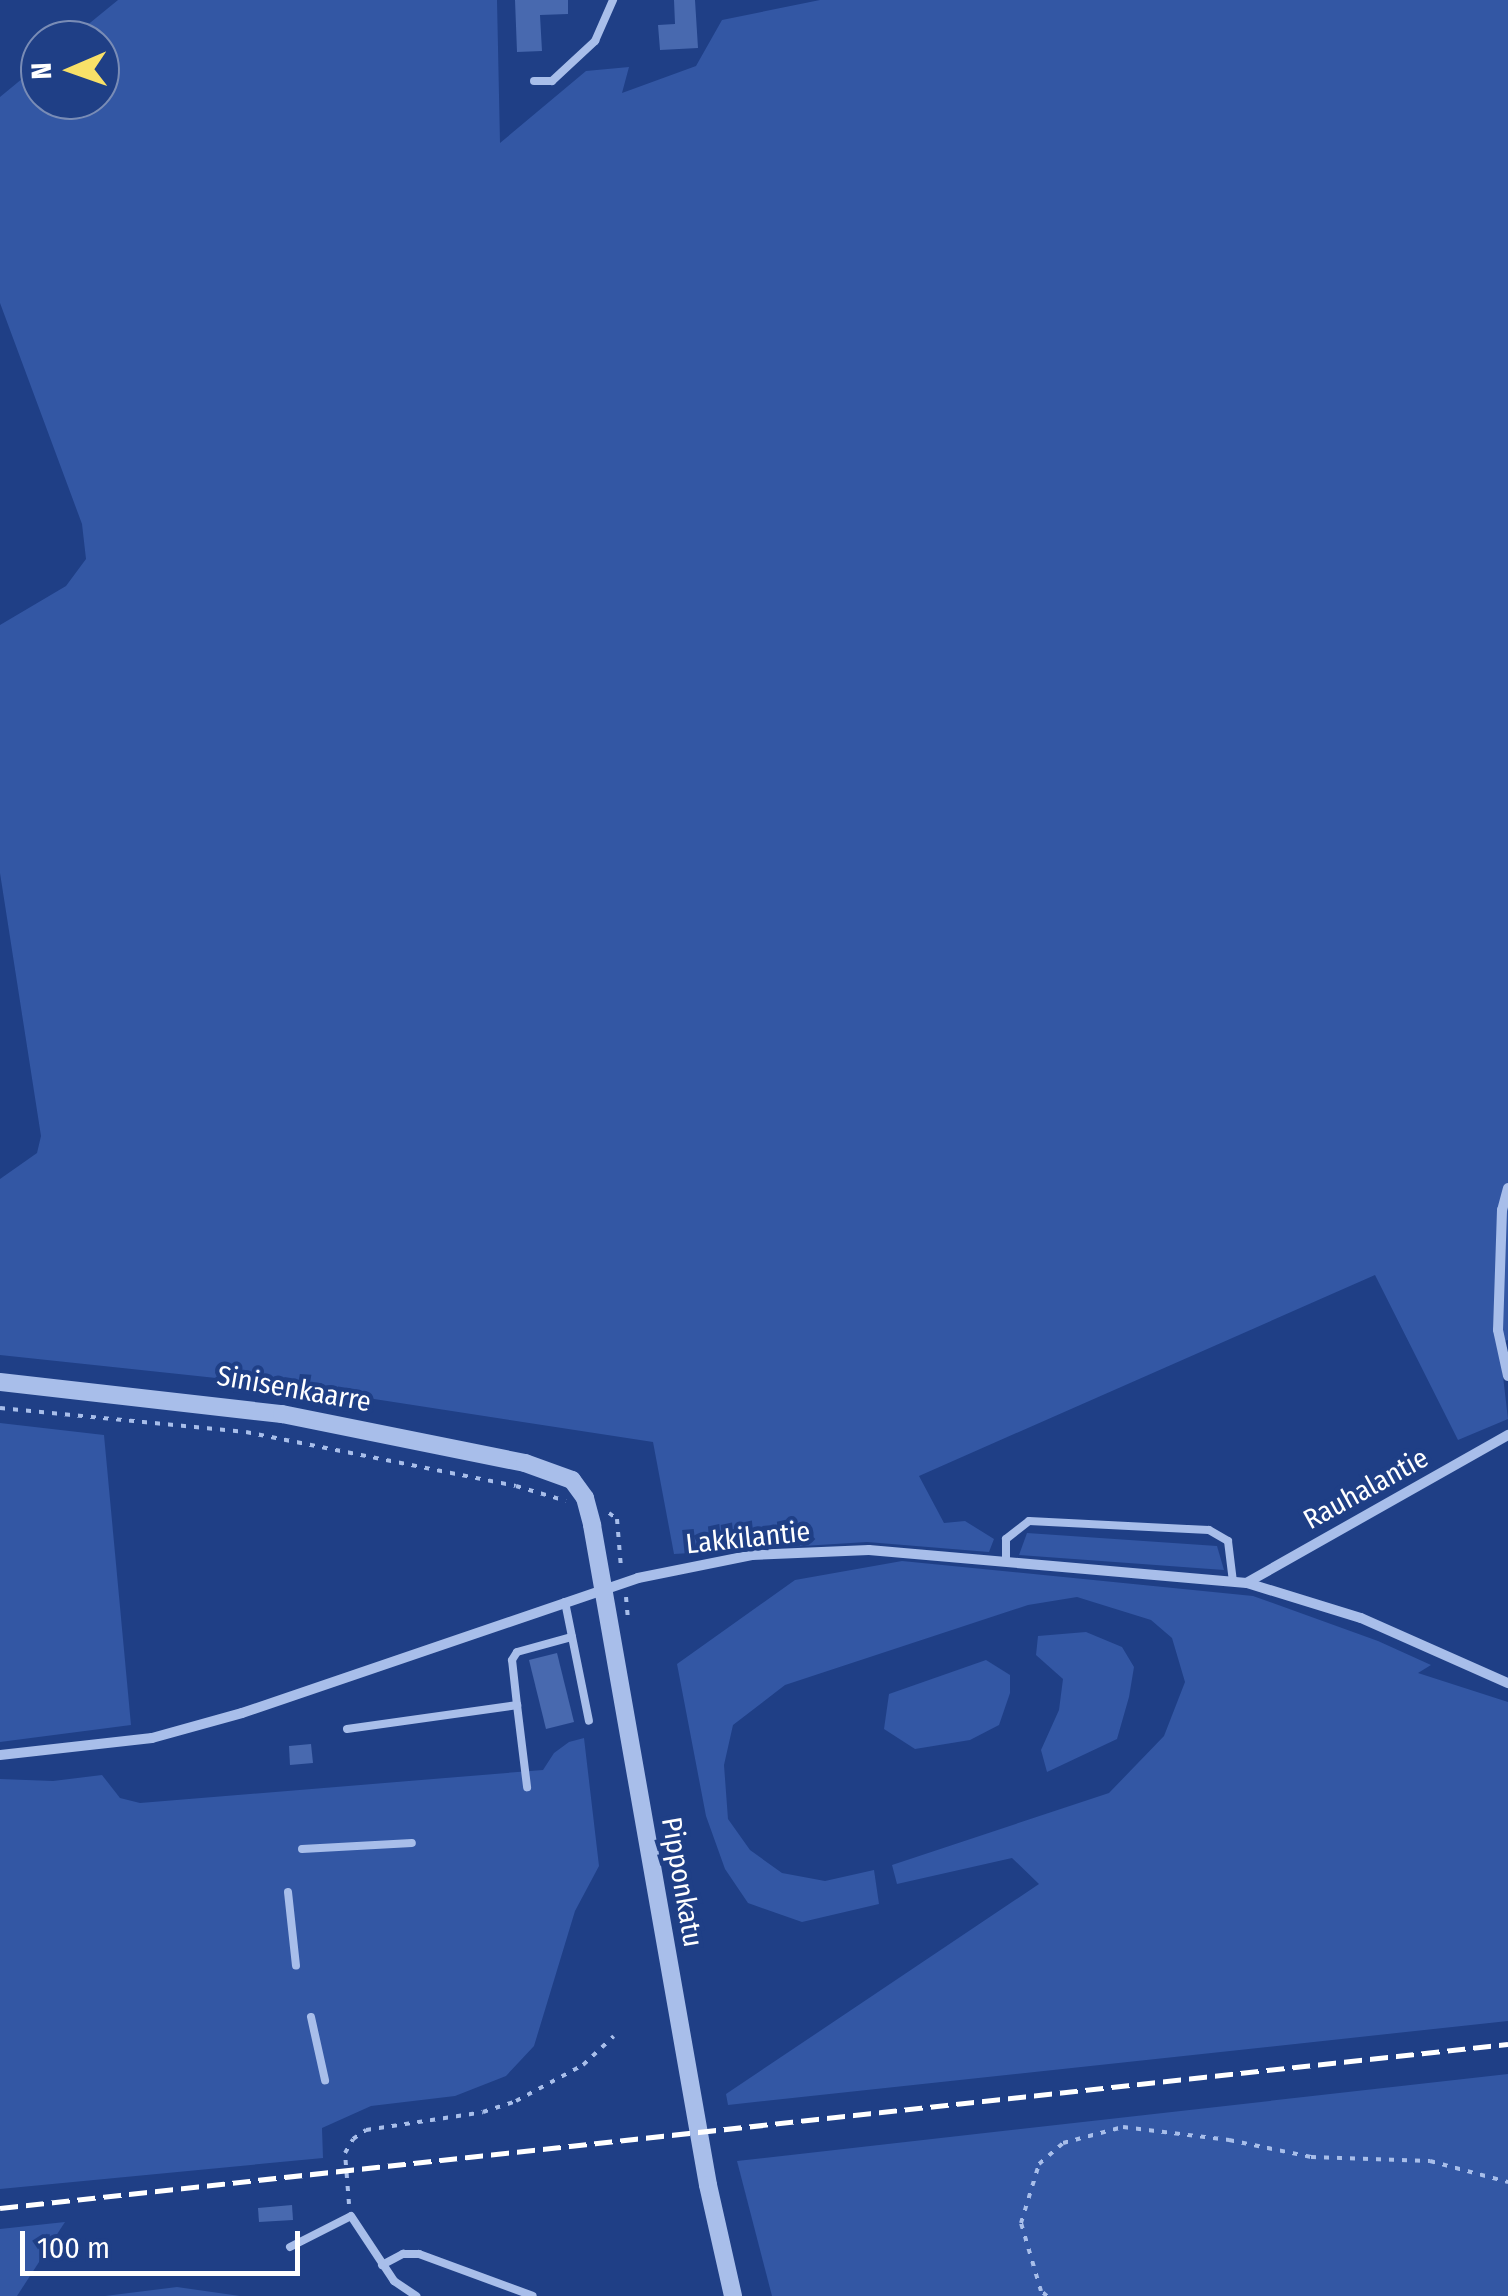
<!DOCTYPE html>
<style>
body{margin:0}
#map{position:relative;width:1508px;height:2296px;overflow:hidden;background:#1f3f86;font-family:"Fira Sans Condensed",sans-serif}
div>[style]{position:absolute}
.green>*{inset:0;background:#3357a4}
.building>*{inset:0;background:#4869af}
.path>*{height:4px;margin-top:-2px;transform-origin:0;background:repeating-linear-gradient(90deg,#a8beea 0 5px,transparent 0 13px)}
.service>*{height:8px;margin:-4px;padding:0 4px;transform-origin:4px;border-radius:4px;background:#a8beea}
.minor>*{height:10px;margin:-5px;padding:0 5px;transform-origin:5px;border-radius:5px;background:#a8beea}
.tertiary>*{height:18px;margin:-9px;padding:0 9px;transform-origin:9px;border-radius:9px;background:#a8beea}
.rail>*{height:5px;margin-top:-2.5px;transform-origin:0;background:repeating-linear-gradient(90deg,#fff 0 18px,transparent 0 26px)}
span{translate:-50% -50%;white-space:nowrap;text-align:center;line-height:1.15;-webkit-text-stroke:9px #1f3f86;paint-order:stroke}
.street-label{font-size:28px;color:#fff}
.north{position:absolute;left:20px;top:20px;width:100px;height:100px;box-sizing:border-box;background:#1f3f86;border:2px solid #798cb6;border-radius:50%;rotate:268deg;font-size:28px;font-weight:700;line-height:40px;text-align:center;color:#fff}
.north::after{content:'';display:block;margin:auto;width:35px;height:45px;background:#f8e068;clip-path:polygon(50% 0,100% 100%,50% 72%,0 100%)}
.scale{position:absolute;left:20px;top:2231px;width:280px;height:45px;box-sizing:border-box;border:5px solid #fff;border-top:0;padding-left:12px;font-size:30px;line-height:35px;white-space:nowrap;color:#fff;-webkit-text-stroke:8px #1f3f86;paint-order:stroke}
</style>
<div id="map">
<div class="green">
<i style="clip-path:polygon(118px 0,497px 0,500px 143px,586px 71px,629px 67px,622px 93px,696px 66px,722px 20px,820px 0,1508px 0,1508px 1340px,1499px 1342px,1508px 1419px,1458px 1440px,1375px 1275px,919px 1476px,944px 1523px,965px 1521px,994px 1539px,989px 1552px,867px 1542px,674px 1554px,653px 1442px,290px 1386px,0 1355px,0 1179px,37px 1153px,41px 1136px,0 873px,0 625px,66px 586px,86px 559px,82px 524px,0 303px,0 97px,40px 64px,40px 100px,100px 100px,100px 40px,69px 40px)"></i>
<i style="clip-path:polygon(0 1423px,104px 1435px,131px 1725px,0 1742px)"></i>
<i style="clip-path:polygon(1027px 1533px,1217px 1546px,1224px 1570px,1019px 1555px)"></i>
<i style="clip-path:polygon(902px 1561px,1253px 1596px,1378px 1641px,1431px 1665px,1418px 1673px,1508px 1702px,1508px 2021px,728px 2105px,726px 2094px,1039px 1884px,1012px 1858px,897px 1884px,892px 1865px,1109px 1793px,1164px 1736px,1185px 1682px,1172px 1638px,1151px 1620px,1077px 1597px,1028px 1605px,785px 1685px,733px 1725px,724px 1765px,728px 1819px,750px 1850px,782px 1873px,825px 1881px,874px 1870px,879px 1904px,802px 1922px,748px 1903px,725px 1869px,706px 1816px,677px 1664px,795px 1580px)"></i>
<i style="clip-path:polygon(1086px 1632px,1122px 1647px,1134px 1667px,1129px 1697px,1117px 1739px,1047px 1772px,1041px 1750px,1059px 1710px,1063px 1679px,1036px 1655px,1038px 1636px)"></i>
<i style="clip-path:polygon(986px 1660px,1010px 1675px,1010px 1693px,999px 1725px,970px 1740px,915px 1749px,884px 1729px,889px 1694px)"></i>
<i style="clip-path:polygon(584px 1738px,599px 1866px,575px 1911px,534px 2046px,506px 2076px,455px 2096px,371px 2106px,322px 2128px,323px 2158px,0 2189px,0 1779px,53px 1781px,102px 1775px,120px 1798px,140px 1803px,543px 1770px,554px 1753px,569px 1742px)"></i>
<i style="clip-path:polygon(1508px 2074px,1508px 2296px,772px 2296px,737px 2161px)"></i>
<i style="clip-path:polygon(65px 2222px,17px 2296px,0 2296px,0 2229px)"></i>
<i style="clip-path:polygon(177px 2287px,240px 2296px,105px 2296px)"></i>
</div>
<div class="building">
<i style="clip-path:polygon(515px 0,568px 0,568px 14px,540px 15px,542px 51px,517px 52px)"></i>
<i style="clip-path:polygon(674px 0,695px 0,698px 48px,660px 50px,658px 25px,675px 24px)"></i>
<i style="clip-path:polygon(557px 1653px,574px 1722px,546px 1729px,529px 1660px)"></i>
<i style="clip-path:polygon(311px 1744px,313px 1763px,290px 1765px,289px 1746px)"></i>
<i style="clip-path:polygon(292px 2205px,293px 2220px,259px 2222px,258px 2208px)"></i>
</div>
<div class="path">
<i style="left:0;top:1408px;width:247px;rotate:5.6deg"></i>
<i style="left:246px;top:1432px;width:275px;rotate:11.3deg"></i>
<i style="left:516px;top:1486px;width:52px;rotate:16.7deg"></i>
<i style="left:609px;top:1513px;width:10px;rotate:37deg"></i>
<i style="left:617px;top:1519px;width:49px;rotate:85.3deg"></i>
<i style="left:626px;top:1597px;width:21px;rotate:85deg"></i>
<i style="left:349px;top:2204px;width:51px;rotate:-94.5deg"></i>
<i style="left:345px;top:2153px;width:16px;rotate:-60deg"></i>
<i style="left:353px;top:2139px;width:16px;rotate:-35deg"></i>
<i style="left:366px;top:2130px;width:118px;rotate:-8.7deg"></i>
<i style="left:483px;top:2112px;width:35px;rotate:-18deg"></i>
<i style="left:516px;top:2101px;width:76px;rotate:-28.2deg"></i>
<i style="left:583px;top:2065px;width:42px;rotate:-43.1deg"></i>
<i style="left:1047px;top:2296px;width:8px;rotate:-140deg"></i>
<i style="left:1041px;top:2291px;width:71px;rotate:-106.4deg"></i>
<i style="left:1021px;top:2223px;width:62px;rotate:-73deg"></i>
<i style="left:1039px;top:2164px;width:32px;rotate:-41deg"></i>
<i style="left:1063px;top:2143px;width:62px;rotate:-14.9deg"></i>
<i style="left:1123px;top:2127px;width:107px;rotate:7deg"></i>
<i style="left:1229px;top:2140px;width:84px;rotate:11.7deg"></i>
<i style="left:1311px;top:2157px;width:119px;rotate:1.9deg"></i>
<i style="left:1430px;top:2161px;width:81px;rotate:15.1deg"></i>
</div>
<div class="service">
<i style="left:534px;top:81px;width:18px"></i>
<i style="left:552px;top:81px;width:59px;rotate:-42.9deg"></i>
<i style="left:595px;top:41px;width:45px;rotate:-66.3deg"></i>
<i style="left:1006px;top:1562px;width:23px;rotate:-90deg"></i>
<i style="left:1006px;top:1539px;width:29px;rotate:-38deg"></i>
<i style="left:1029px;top:1521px;width:180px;rotate:2.9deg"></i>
<i style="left:1209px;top:1530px;width:22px;rotate:30deg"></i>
<i style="left:1228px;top:1541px;width:41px;rotate:83deg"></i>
<i style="left:565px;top:1602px;width:121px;rotate:78.6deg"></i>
<i style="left:517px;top:1705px;width:83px;rotate:83deg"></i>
<i style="left:347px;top:1729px;width:172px;rotate:-8deg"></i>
<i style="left:517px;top:1705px;width:45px;rotate:-96.3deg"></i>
<i style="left:512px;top:1660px;width:9px;rotate:-58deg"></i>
<i style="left:517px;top:1652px;width:57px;rotate:-15.3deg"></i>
<i style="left:302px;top:1849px;width:110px;rotate:-3.1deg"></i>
<i style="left:288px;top:1892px;width:74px;rotate:83.8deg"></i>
<i style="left:311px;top:2017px;width:65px;rotate:77.5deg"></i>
<i style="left:290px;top:2247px;width:68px;rotate:-26.9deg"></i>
<i style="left:351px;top:2216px;width:78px;rotate:56.5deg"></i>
<i style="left:394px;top:2281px;width:27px;rotate:34deg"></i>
<i style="left:382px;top:2265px;width:24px;rotate:-28deg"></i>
<i style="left:403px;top:2254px;width:16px"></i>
<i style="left:419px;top:2254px;width:121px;rotate:20.2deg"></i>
</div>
<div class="minor">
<i style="left:1508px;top:1188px;width:23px;rotate:105deg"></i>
<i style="left:1502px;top:1210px;width:120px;rotate:91.9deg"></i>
<i style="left:1498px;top:1330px;width:47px;rotate:77.7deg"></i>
<i style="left:1248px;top:1582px;width:299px;rotate:-29.5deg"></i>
<i style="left:0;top:1755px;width:153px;rotate:-6.4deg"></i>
<i style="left:152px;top:1738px;width:93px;rotate:-15.5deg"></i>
<i style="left:242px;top:1713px;width:418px;rotate:-18.8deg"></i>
<i style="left:638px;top:1578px;width:116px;rotate:-11.4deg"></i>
<i style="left:752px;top:1555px;width:117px;rotate:-2.4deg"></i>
<i style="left:869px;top:1550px;width:379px;rotate:5deg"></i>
<i style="left:1247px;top:1583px;width:119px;rotate:17.1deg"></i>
<i style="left:1361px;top:1618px;width:161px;rotate:23.9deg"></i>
</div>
<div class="tertiary">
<i style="left:0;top:1382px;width:284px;rotate:6.5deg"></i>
<i style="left:282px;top:1414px;width:248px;rotate:11.4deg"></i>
<i style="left:525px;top:1463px;width:50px;rotate:19.9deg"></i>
<i style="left:572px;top:1480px;width:22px;rotate:54deg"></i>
<i style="left:585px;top:1498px;width:28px;rotate:75deg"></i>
<i style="left:592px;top:1525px;width:670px;rotate:80.03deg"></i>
<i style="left:708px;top:2185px;width:114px;rotate:77.3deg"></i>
</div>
<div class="rail">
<i style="left:0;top:2208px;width:1517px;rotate:-6.21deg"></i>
</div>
<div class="street-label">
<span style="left:294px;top:1389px;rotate:10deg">Sinisenkaarre</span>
<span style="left:1366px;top:1489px;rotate:-29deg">Rauhalantie</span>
<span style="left:748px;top:1538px;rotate:-6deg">Lakkilantie</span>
<span style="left:682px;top:1882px;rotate:80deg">Pipponkatu</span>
</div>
<div class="north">N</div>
<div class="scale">100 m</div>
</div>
